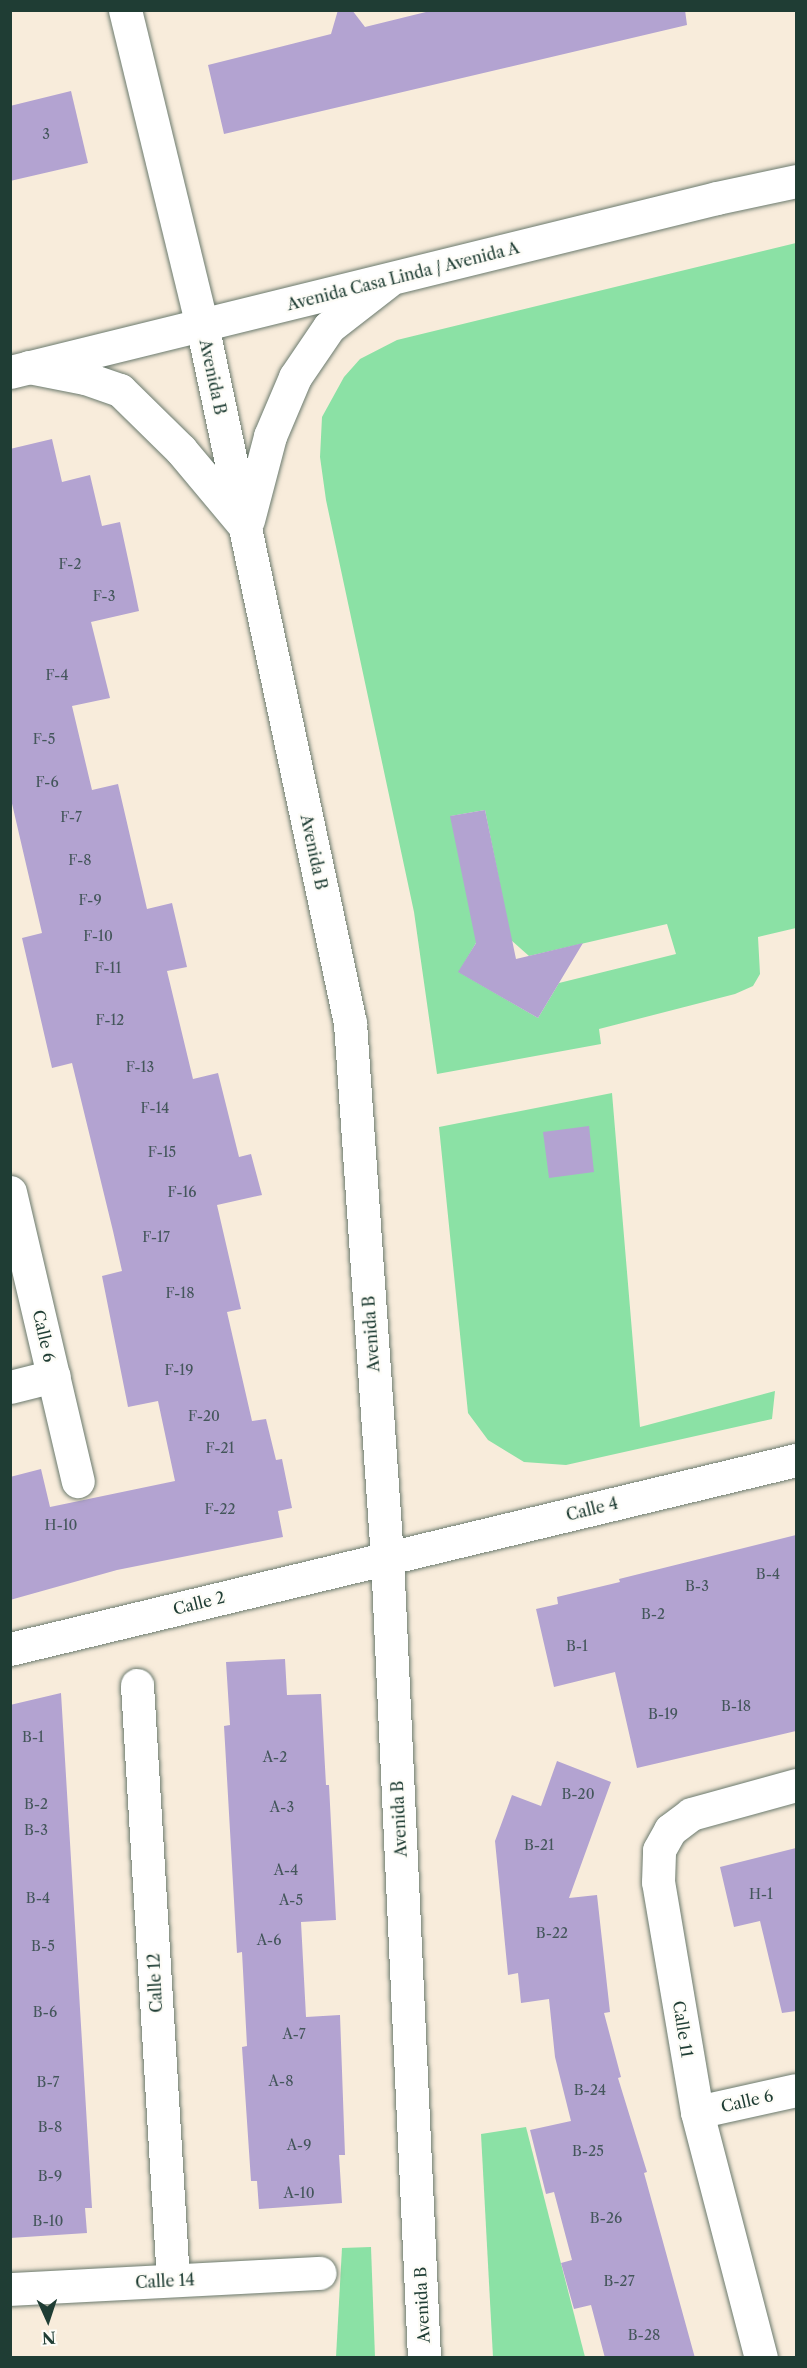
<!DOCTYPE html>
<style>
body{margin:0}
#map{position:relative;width:807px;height:2368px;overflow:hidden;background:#f8ecdb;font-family:"Libre Caslon Text",serif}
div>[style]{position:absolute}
.green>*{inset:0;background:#8be1a5}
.building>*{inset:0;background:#b3a3d1}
.roads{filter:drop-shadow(0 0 2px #6b7a6e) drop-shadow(0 0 2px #6b7a6e)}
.minor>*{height:33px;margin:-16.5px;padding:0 16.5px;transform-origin:16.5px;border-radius:16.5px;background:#fff}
.tertiary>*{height:33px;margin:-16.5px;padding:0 16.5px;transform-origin:16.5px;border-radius:16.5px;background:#fff}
span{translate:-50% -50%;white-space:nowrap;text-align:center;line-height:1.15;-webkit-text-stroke:4.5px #fdfcf7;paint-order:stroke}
.number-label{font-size:14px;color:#44565b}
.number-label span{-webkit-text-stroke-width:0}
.street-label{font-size:16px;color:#1f3d34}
.frame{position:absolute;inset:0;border:12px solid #1f3d34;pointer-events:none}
.north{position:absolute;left:18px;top:2290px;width:60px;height:60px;-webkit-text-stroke:4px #fdfcf7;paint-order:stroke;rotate:177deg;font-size:16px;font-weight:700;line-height:24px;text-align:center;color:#1f3d34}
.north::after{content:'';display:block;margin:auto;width:21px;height:27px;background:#1f3d34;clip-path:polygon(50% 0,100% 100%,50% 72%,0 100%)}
</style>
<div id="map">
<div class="green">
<i style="clip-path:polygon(evenodd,796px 243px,796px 928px,758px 937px,760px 974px,753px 986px,735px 994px,599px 1029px,601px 1044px,437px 1074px,414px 912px,326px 500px,320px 457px,322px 417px,344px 377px,360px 359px,397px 340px,796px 243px,485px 810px,511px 940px,529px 956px,667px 924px,676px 954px,559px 983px,538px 1018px,459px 972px,480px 936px,451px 816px,485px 810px)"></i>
<i style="clip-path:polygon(612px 1093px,640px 1427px,775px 1391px,772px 1419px,566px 1465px,524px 1462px,488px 1440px,468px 1413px,439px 1127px)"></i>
<i style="clip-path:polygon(526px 2127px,585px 2357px,493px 2357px,481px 2134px)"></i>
<i style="clip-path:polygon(371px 2247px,375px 2357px,336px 2357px,342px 2248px)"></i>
</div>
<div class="building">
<i style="clip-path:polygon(338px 10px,352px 10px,365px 27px,434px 10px,685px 10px,687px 25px,224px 134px,208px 65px,331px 34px)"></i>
<i style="clip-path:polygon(71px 91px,88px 163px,10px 181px,10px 106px)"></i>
<i style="clip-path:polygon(52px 439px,62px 482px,90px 475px,102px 526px,120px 522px,133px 582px,139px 611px,91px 622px,110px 698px,72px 706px,92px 790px,118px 784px,147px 909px,172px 903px,187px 967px,167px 971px,193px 1079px,218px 1073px,239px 1157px,251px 1154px,262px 1195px,217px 1205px,241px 1309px,227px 1312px,252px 1421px,266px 1419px,276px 1460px,282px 1459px,292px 1508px,278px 1511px,283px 1537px,117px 1570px,10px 1600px,10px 1477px,41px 1469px,50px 1507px,175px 1481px,158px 1401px,128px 1407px,102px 1276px,122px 1271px,113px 1231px,72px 1063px,52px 1068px,22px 938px,42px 933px,10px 795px,10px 449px)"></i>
<i style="clip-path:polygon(485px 810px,516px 959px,583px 943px,538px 1018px,458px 972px,476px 943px,450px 816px)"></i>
<i style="clip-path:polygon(589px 1126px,594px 1172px,549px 1178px,543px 1132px)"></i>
<i style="clip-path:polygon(796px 1535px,796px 1731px,637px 1768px,615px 1672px,554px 1687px,536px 1609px,558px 1604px,557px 1597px,620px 1582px,619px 1579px)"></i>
<i style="clip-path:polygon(285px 1659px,287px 1695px,321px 1694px,326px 1785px,329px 1785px,336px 1920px,301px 1922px,306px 2017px,340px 2015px,345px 2155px,339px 2155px,342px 2203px,259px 2209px,257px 2181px,251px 2181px,242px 2047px,247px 2046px,242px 1952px,237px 1953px,224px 1726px,230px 1725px,226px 1662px)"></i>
<i style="clip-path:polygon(61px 1693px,92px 2208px,85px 2208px,87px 2233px,10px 2238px,10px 1705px)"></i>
<i style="clip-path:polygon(557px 1761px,611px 1782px,569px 1898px,597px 1895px,610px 2012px,604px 2013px,621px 2077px,618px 2078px,647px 2172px,644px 2173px,695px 2358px,605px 2358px,591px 2305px,574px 2309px,561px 2263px,572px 2260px,554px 2192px,546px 2194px,530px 2130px,571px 2121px,555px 2057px,549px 1999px,521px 2003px,518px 1973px,508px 1975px,495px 1841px,512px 1795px,541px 1806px)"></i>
<i style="clip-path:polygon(796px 1848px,796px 2011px,782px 2013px,760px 1921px,734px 1927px,720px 1867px)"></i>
</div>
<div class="roads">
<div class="minor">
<i style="left:125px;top:10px;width:324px;rotate:76.3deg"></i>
<i style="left:202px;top:325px;width:714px;rotate:78.03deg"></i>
<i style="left:350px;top:1023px;width:536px;rotate:86.04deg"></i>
<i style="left:387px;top:1558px;width:801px;rotate:87.35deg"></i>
<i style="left:29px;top:367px;width:57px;rotate:11.1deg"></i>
<i style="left:85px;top:378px;width:37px;rotate:19deg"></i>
<i style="left:120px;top:390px;width:86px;rotate:44.5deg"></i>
<i style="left:181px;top:450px;width:97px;rotate:50deg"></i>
<i style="left:248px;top:520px;width:87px;rotate:-75.3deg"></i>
<i style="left:270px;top:436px;width:64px;rotate:-67deg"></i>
<i style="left:295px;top:377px;width:60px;rotate:-55.8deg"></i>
<i style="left:329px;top:327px;width:75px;rotate:-37.9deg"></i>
<i style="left:10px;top:1192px;width:297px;rotate:76.8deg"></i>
<i style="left:10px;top:1387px;width:45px;rotate:-14deg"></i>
<i style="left:10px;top:1649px;width:808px;rotate:-13.52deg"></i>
<i style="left:137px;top:1685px;width:596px;rotate:86.54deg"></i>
<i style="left:697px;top:2112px;width:101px;rotate:-12.5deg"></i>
<i style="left:10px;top:2289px;width:310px;rotate:-3deg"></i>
<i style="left:761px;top:2358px;width:254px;rotate:-104.6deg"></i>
<i style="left:697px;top:2112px;width:233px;rotate:-99.6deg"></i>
<i style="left:658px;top:1882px;width:32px;rotate:-88deg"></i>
<i style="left:659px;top:1850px;width:23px;rotate:-61deg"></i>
<i style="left:670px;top:1830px;width:26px;rotate:-37deg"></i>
<i style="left:691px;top:1814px;width:109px;rotate:-15.4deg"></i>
</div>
<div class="tertiary">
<i style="left:10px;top:372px;width:728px;rotate:-13.83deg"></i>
<i style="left:717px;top:198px;width:81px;rotate:-12.1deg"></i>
</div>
</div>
<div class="number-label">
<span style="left:46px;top:134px">3</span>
<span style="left:70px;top:564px">F-2</span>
<span style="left:104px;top:596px">F-3</span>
<span style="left:57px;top:675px">F-4</span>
<span style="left:44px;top:739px">F-5</span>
<span style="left:47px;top:782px">F-6</span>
<span style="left:71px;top:817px">F-7</span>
<span style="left:80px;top:860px">F-8</span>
<span style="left:90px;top:900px">F-9</span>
<span style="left:98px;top:936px">F-10</span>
<span style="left:108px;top:968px">F-11</span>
<span style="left:110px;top:1020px">F-12</span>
<span style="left:140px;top:1067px">F-13</span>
<span style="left:155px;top:1108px">F-14</span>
<span style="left:162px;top:1152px">F-15</span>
<span style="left:182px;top:1192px">F-16</span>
<span style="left:156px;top:1237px">F-17</span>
<span style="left:180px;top:1293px">F-18</span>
<span style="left:179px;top:1370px">F-19</span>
<span style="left:204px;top:1416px">F-20</span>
<span style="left:220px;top:1448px">F-21</span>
<span style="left:220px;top:1509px">F-22</span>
<span style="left:61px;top:1525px">H-10</span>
<span style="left:768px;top:1574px">B-4</span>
<span style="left:697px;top:1586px">B-3</span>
<span style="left:653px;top:1614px">B-2</span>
<span style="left:577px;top:1646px">B-1</span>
<span style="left:736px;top:1706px">B-18</span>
<span style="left:663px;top:1714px">B-19</span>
<span style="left:33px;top:1737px">B-1</span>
<span style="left:275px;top:1757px">A-2</span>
<span style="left:578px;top:1794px">B-20</span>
<span style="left:36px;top:1804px">B-2</span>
<span style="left:282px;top:1807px">A-3</span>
<span style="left:36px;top:1830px">B-3</span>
<span style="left:539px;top:1845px">B-21</span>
<span style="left:286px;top:1870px">A-4</span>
<span style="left:761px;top:1894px">H-1</span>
<span style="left:38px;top:1898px">B-4</span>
<span style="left:291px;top:1900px">A-5</span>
<span style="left:552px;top:1933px">B-22</span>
<span style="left:269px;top:1940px">A-6</span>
<span style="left:43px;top:1946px">B-5</span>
<span style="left:45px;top:2012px">B-6</span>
<span style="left:294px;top:2034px">A-7</span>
<span style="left:281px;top:2081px">A-8</span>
<span style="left:48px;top:2082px">B-7</span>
<span style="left:590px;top:2090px">B-24</span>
<span style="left:50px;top:2127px">B-8</span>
<span style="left:299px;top:2145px">A-9</span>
<span style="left:588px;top:2151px">B-25</span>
<span style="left:50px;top:2176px">B-9</span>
<span style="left:299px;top:2193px">A-10</span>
<span style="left:606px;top:2218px">B-26</span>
<span style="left:48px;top:2221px">B-10</span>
<span style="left:619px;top:2281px">B-27</span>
<span style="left:644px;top:2335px">B-28</span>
</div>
<div class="street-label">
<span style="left:403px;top:276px;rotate:-14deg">Avenida Casa Linda / Avenida A</span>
<span style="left:213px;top:377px;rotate:78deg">Avenida B</span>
<span style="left:314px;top:852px;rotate:78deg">Avenida B</span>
<span style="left:371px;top:1334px;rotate:-94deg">Avenida B</span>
<span style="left:44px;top:1336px;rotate:77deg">Calle 6</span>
<span style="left:592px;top:1509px;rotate:-14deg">Calle 4</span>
<span style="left:199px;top:1603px;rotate:-14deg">Calle 2</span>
<span style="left:399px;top:1819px;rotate:-93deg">Avenida B</span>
<span style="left:155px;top:1983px;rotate:-93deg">Calle 12</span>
<span style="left:683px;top:2029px;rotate:81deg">Calle 11</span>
<span style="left:747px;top:2101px;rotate:-13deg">Calle 6</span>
<span style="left:165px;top:2281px;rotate:-3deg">Calle 14</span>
<span style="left:422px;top:2305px;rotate:-93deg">Avenida B</span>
</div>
<div class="frame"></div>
<div class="north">N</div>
</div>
